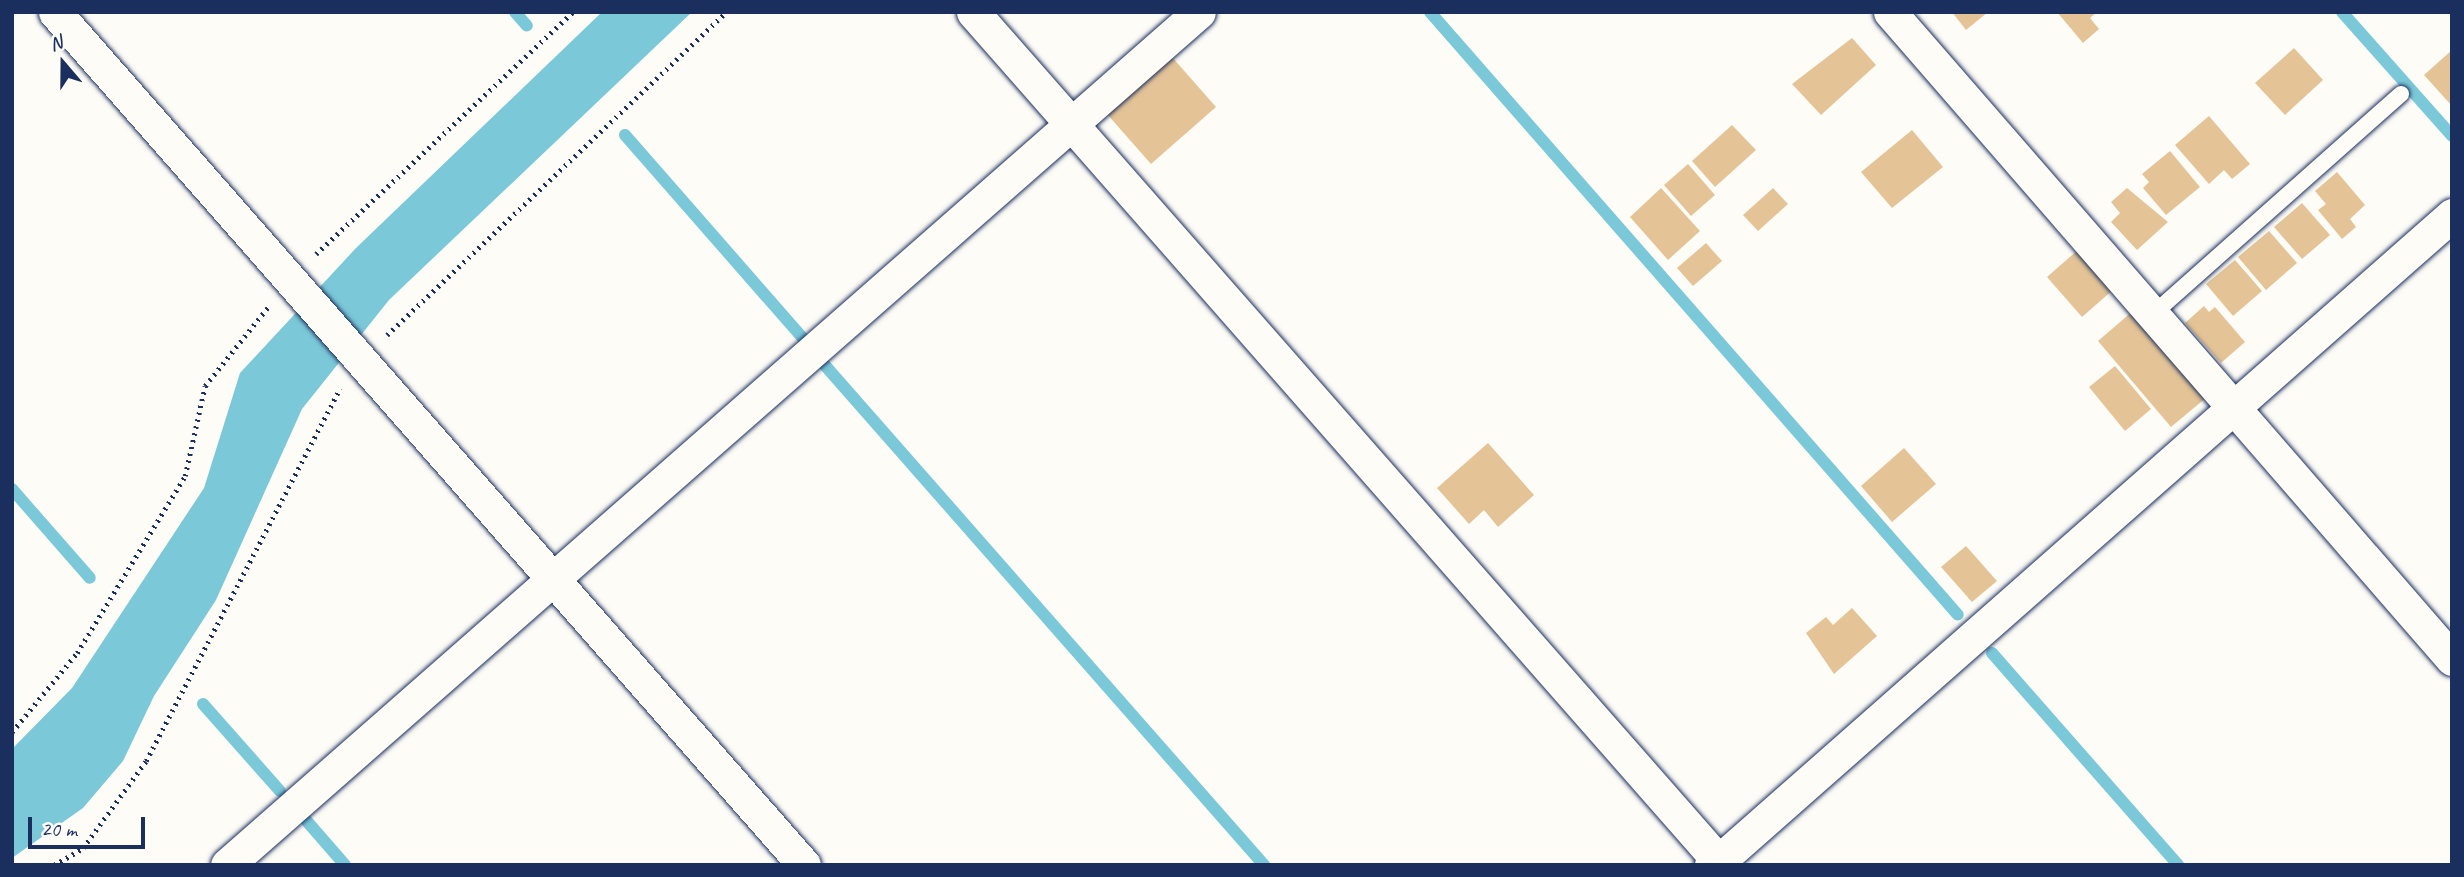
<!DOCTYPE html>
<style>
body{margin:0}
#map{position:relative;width:2464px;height:877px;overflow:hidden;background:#fdfcf7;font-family:Caveat,sans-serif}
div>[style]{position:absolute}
.water>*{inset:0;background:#7bc8d9}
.stream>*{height:12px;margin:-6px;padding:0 6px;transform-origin:6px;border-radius:6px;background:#7bc8d9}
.building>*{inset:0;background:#e4c497}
.path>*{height:4.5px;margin-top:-2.25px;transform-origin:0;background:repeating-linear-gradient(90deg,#1b2f5e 0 2px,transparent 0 7px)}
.roads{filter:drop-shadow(0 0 2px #1b2f5e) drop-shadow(0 0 2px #1b2f5e)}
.lane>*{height:16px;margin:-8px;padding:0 8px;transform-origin:8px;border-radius:8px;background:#fdfcf7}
.street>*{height:33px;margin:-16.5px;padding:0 16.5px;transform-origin:16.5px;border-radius:16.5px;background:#fdfcf7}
.secondary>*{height:38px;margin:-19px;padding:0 19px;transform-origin:19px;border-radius:19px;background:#fdfcf7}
span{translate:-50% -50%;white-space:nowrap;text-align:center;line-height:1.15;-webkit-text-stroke:5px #fdfcf7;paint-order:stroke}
.frame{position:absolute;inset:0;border:14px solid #1b2f5e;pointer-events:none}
.north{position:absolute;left:28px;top:28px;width:70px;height:70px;-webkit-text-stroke:5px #fdfcf7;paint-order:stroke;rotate:340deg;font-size:19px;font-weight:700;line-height:28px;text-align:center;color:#1b2f5e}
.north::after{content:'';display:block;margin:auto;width:24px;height:32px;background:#1b2f5e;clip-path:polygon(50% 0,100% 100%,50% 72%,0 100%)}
.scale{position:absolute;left:28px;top:817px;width:117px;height:32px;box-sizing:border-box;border:4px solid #1b2f5e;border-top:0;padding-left:9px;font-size:21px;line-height:24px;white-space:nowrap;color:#1b2f5e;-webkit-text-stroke:5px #fdfcf7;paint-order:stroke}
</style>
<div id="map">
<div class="water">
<i style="clip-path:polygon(602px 12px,692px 12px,389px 300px,302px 409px,216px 600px,154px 696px,123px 761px,83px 808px,12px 858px,12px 749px,72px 688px,204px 488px,240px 373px,356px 248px)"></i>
</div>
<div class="stream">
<i style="left:515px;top:12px;width:18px;rotate:49deg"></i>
<i style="left:1430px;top:12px;width:801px;rotate:48.79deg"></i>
<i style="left:2342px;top:12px;width:166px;rotate:48.4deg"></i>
<i style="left:625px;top:135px;width:269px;rotate:48.8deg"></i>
<i style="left:822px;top:362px;width:670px;rotate:48.69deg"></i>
<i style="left:12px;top:489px;width:118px;rotate:48.8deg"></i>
<i style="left:1992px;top:653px;width:282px;rotate:48.7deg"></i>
<i style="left:203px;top:704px;width:116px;rotate:48.5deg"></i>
<i style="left:305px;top:819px;width:61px;rotate:49deg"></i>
</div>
<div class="building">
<i style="clip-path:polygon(1952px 12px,1988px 12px,1966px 30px)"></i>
<i style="clip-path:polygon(2057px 12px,2097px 12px,2090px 18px,2099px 29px,2083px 43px)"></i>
<i style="clip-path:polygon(1852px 38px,1876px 65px,1821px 115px,1792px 84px)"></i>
<i style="clip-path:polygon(2294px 48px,2323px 80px,2285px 115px,2255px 83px)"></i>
<i style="clip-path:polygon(2452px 50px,2452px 106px,2424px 75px)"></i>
<i style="clip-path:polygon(1172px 57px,1216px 107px,1151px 164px,1107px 114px)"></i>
<i style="clip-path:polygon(2209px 116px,2250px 164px,2232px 179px,2224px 170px,2209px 184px,2175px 145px)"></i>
<i style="clip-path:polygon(1732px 125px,1756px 150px,1715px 187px,1692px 161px)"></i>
<i style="clip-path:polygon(1912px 130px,1943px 167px,1892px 208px,1861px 172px)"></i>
<i style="clip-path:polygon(2170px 151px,2200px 187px,2166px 215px,2143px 188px,2149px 182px,2142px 174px)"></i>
<i style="clip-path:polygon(1688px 164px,1715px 195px,1691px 216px,1664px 185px)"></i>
<i style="clip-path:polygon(2337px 172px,2365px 205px,2350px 219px,2356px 227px,2342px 239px,2318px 210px,2326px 204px,2315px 191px)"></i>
<i style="clip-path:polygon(1661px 188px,1700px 231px,1668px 260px,1630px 217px)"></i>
<i style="clip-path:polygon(1773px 188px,1788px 204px,1758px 231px,1743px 215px)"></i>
<i style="clip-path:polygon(2127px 188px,2168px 222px,2137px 250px,2111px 222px,2120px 213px,2111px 202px)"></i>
<i style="clip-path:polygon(2302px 203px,2330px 235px,2302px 259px,2274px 227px)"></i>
<i style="clip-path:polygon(2269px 231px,2297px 263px,2266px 290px,2238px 257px)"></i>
<i style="clip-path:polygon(1706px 243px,1722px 261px,1693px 286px,1677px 268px)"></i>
<i style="clip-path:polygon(2079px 249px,2114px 289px,2082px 317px,2047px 277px)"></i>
<i style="clip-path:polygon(2235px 260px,2262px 291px,2233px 316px,2206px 284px)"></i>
<i style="clip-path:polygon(2204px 306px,2209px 312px,2215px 307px,2245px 342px,2221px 363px,2185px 323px)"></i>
<i style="clip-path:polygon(2134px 310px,2207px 397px,2171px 427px,2098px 341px)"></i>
<i style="clip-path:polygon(2115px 366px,2151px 409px,2125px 431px,2089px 387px)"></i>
<i style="clip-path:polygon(1488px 443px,1534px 495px,1498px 527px,1484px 510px,1469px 524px,1437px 488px)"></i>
<i style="clip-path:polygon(1904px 448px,1936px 484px,1892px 522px,1861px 486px)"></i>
<i style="clip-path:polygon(1966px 546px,1997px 581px,1972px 602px,1941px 567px)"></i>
<i style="clip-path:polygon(1852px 608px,1877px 636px,1834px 674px,1806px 633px,1826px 617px,1833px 625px)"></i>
</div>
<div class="path">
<i style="left:316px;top:254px;width:353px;rotate:-43.3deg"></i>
<i style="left:387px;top:335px;width:468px;rotate:-43.6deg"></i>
<i style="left:12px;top:732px;width:102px;rotate:-50.6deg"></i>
<i style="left:77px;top:653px;width:207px;rotate:-58.6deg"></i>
<i style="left:185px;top:476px;width:92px;rotate:-77.5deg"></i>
<i style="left:205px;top:386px;width:101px;rotate:-51.4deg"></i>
<i style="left:54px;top:865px;width:34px;rotate:-30deg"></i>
<i style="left:83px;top:848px;width:107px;rotate:-54.1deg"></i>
<i style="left:146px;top:761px;width:420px;rotate:-62.5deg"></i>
</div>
<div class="roads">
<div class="lane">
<i style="left:2152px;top:315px;width:333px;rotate:-41.6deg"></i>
</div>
<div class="street">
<i style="left:55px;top:12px;width:1135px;rotate:48.71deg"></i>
<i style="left:973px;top:12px;width:1135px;rotate:48.71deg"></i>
<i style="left:1890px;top:12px;width:857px;rotate:49.02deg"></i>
<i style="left:1719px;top:861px;width:977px;rotate:-41.39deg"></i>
<i style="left:227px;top:865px;width:1293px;rotate:-41.27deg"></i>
</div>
<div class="secondary">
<i style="left:1714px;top:865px;width:6px;rotate:-39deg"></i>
</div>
</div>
<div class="frame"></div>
<div class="north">N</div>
<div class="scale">20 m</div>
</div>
